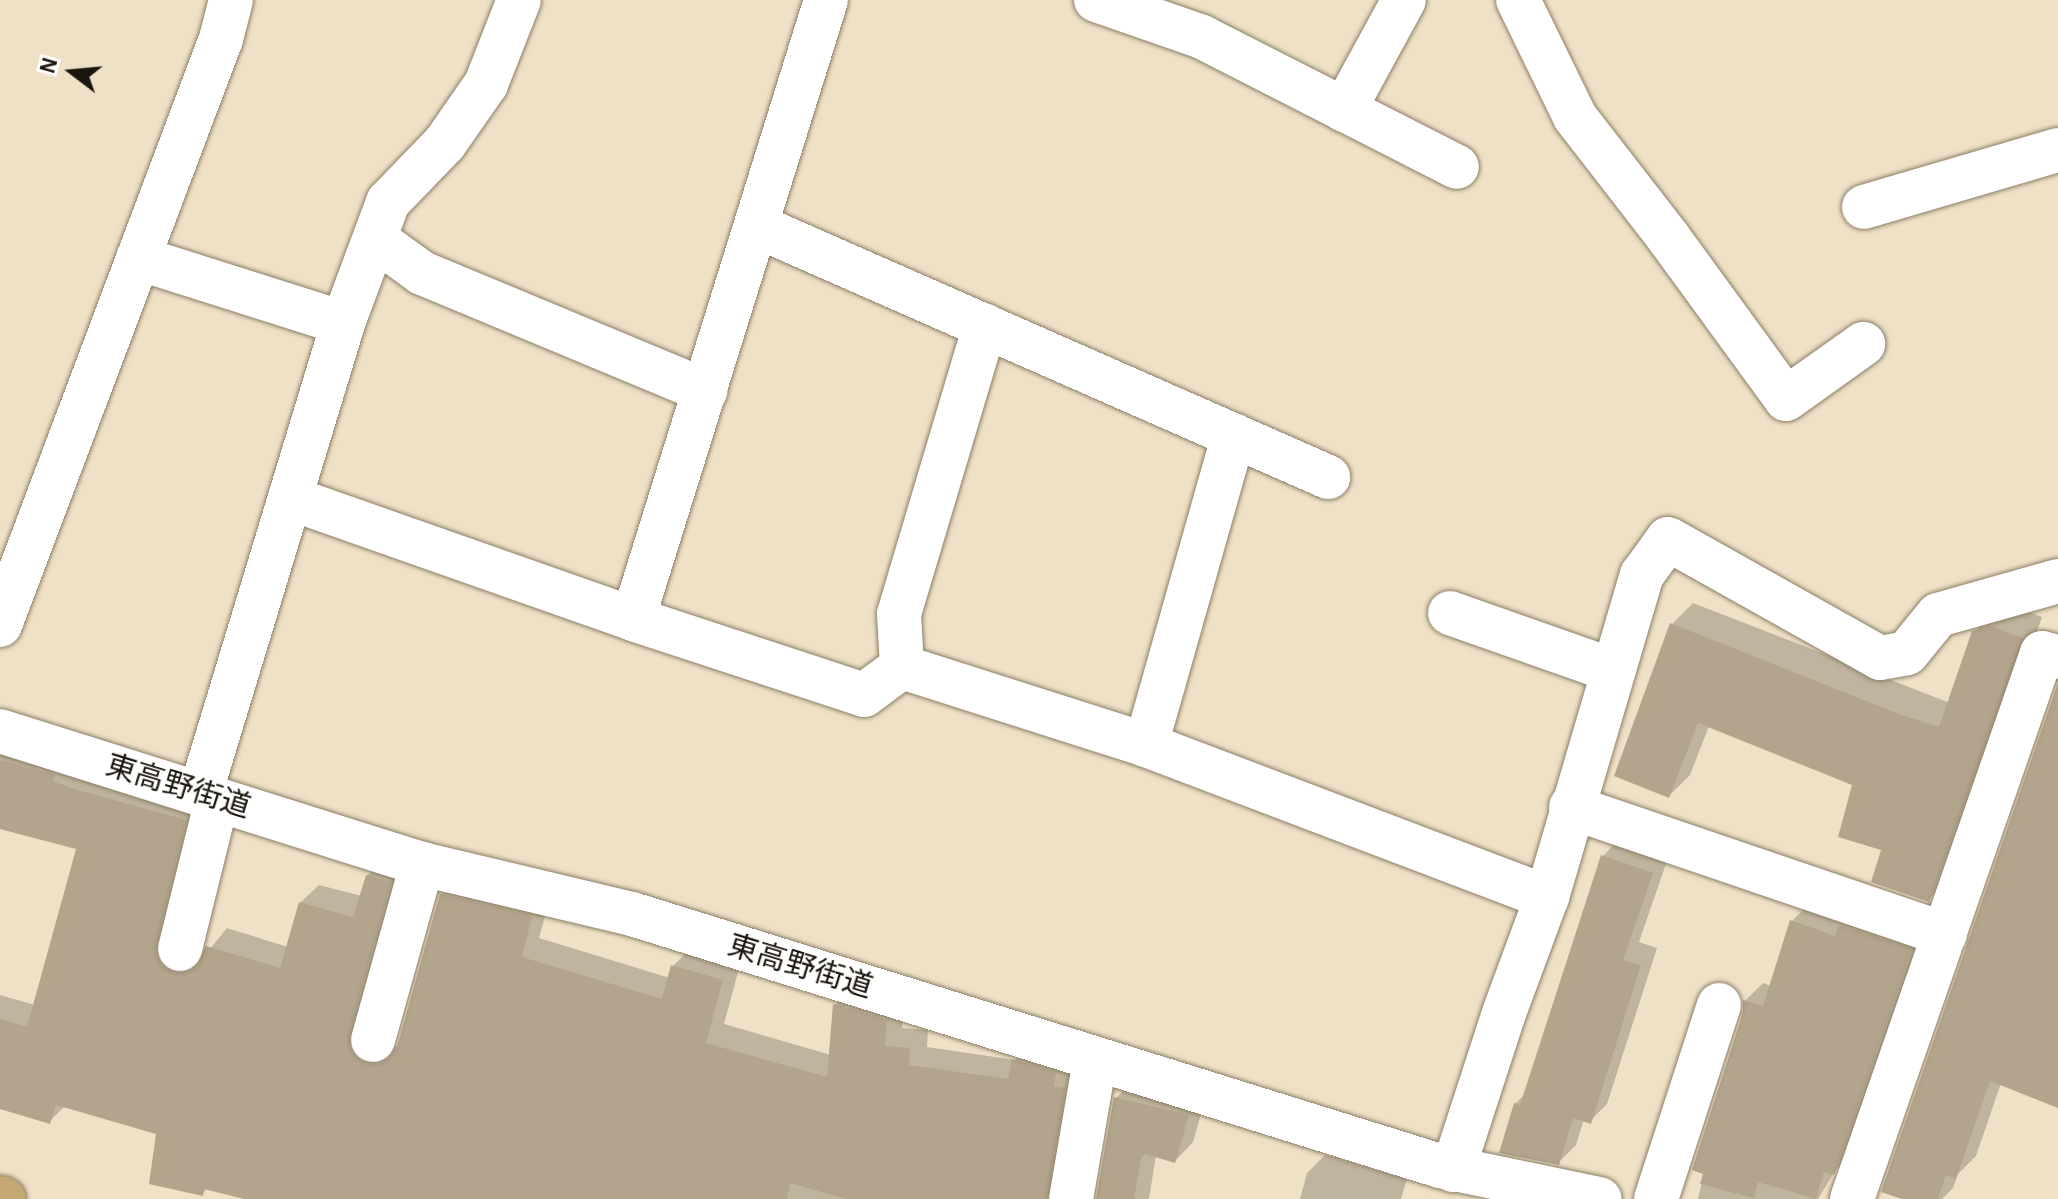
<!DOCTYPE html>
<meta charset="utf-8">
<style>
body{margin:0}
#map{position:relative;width:2058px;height:1199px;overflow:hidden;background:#efe1c6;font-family:"Alegreya Sans","Noto Sans JP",sans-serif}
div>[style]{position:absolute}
.shadow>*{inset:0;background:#0003}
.building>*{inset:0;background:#b3a58c}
.roads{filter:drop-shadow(0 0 2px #8b7e66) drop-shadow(0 0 2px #8b7e66)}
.minor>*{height:44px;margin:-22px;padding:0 22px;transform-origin:22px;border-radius:22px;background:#fff}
.trunk>*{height:44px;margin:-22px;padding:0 22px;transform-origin:22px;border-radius:22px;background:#c3a874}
span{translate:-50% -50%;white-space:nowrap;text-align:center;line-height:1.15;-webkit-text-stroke:6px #fff;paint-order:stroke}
.street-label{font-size:30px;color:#1b160d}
.north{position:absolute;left:32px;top:32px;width:80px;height:80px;-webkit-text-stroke:6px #fff;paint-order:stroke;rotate:286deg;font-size:22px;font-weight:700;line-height:32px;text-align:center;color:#1b160d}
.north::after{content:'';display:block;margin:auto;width:28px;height:36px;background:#1b160d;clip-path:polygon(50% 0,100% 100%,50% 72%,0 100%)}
</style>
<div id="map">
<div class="shadow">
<i style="clip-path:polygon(1693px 603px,1950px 703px,1974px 632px,1996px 611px,2012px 606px,2042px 617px,1949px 879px,1928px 900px,1855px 784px,1709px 726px,1690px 775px,1669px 796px,1672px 624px)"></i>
<i style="clip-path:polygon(2058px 689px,2058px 1106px,2001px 1083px,1976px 1156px,1958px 1174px,1953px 1188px,1942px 1199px,1908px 1199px)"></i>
<i style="clip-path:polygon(0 737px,204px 801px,193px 955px,205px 955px,227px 928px,288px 947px,300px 903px,319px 885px,362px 896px,367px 876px,386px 857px,408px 864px,385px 1046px,399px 1046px,441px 895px,460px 876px,550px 898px,539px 938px,670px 978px,673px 966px,692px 947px,741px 961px,724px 1024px,831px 1055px,835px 1005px,854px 986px,905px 1001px,902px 1028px,928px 1030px,927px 1047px,1015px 1060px,1032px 1042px,1074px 1054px,1073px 1199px,257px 1199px,208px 1188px,202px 1194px,158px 1133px,65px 1106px,50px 1121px,0 1083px,0 995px,35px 1005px,79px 848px,0 827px)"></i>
<i style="clip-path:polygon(1620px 838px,1669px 855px,1639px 942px,1657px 948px,1607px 1104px,1590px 1121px,1584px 1119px,1576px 1145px,1558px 1163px,1515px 1104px,1525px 1094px,1603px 856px)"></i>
<i style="clip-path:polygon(1810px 903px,1929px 931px,1851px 1155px,1835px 1171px,1818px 1199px,1698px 1199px,1745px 1001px,1763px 983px,1771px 986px,1792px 921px)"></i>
<i style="clip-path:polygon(1135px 1079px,1206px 1096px,1193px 1142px,1175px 1161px,1156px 1155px,1149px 1199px,1098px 1199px,1116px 1098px)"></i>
<i style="clip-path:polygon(1325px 1155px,1407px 1179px,1401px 1199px,1300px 1199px,1307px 1173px)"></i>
</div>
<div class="building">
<i style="clip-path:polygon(1670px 623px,1896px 713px,1939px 727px,1972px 631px,1990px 626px,2023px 638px,1929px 902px,1871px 882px,1881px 850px,1838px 837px,1852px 785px,1698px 723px,1669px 798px,1614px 776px)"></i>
<i style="clip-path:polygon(2058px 683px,2058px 1108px,1990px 1081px,1956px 1179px,1946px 1175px,1938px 1199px,1902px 1199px,1881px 1192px)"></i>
<i style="clip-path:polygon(0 760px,55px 775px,53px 781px,71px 788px,186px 820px,156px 944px,156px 955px,162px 966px,173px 973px,186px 973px,197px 967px,206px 946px,280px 968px,299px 902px,353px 917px,366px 875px,391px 882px,349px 1034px,349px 1047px,355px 1057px,366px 1064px,380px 1064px,390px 1058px,397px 1047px,440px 894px,532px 916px,522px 957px,662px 999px,671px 965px,723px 980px,706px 1043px,827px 1077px,833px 1004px,887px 1020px,885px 1046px,910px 1048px,909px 1065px,1008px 1079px,1012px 1059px,1056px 1072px,1054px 1086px,1065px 1088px,1047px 1199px,846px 1199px,790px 1183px,787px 1199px,244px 1199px,204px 1189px,203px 1196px,149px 1184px,156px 1134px,56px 1105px,50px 1124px,0 1109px,0 1019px,27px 1027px,76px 849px,0 829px)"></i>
<i style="clip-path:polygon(1601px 855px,1653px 873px,1623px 960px,1641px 965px,1591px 1124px,1573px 1118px,1559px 1165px,1499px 1153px,1514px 1103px,1520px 1105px)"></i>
<i style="clip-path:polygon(1790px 920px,1835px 936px,1839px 925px,1912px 949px,1834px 1175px,1824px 1172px,1816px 1199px,1758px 1182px,1754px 1198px,1700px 1184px,1703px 1174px,1692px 1170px,1743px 1013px,1743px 1000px,1763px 1006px)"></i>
<i style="clip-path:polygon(1114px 1097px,1189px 1115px,1175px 1163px,1145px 1154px,1141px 1158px,1134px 1199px,1096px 1199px)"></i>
</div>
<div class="roads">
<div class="minor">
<i style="left:1096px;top:0;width:112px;rotate:19.2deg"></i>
<i style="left:1202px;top:37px;width:286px;rotate:27deg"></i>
<i style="left:1518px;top:0;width:130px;rotate:64deg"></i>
<i style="left:1575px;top:117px;width:152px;rotate:52.2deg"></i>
<i style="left:1668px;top:237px;width:200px;rotate:53.9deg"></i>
<i style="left:1786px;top:399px;width:95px;rotate:-35.5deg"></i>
<i style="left:1344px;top:110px;width:125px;rotate:-61.4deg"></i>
<i style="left:1864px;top:207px;width:202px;rotate:-16.4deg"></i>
<i style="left:757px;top:226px;width:624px;rotate:23.73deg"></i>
<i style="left:375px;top:239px;width:58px;rotate:35.9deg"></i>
<i style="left:422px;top:273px;width:307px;rotate:22.6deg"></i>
<i style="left:138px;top:258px;width:215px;rotate:17.6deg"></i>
<i style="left:290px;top:498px;width:367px;rotate:19.4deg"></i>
<i style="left:636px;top:620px;width:240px;rotate:18.2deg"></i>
<i style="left:864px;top:695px;width:47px;rotate:-36.4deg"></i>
<i style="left:1450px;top:613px;width:172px;rotate:19.4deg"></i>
<i style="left:633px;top:619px;width:648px;rotate:-72.68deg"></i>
<i style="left:0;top:625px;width:626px;rotate:-69.34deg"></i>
<i style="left:221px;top:39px;width:40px;rotate:-75.6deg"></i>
<i style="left:902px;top:667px;width:256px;rotate:17.7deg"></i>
<i style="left:1146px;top:745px;width:429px;rotate:20.8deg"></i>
<i style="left:902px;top:667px;width:53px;rotate:-93.2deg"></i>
<i style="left:899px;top:614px;width:301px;rotate:-73.4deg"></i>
<i style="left:0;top:731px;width:442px;rotate:17.5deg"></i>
<i style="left:422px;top:864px;width:216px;rotate:13.4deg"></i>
<i style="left:632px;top:914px;width:846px;rotate:17.32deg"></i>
<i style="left:1440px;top:1166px;width:163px;rotate:11.7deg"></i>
<i style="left:1146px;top:745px;width:322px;rotate:-74.2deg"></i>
<i style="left:200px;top:794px;width:492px;rotate:-73.1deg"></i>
<i style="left:343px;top:323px;width:129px;rotate:-69.6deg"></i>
<i style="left:388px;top:202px;width:82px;rotate:-46deg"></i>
<i style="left:445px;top:143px;width:72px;rotate:-55.2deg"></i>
<i style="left:486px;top:84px;width:90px;rotate:-68.6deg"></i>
<i style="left:1571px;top:807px;width:395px;rotate:18.8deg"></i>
<i style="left:180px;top:949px;width:154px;rotate:-76.1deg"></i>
<i style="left:373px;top:1040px;width:183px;rotate:-74.4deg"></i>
<i style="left:1453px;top:1170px;width:165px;rotate:-72deg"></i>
<i style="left:1504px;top:1013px;width:124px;rotate:-69.7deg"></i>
<i style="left:1547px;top:897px;width:336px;rotate:-73.6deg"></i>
<i style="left:1642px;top:575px;width:44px;rotate:-54.2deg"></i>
<i style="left:1668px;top:539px;width:243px;rotate:29.3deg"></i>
<i style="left:1880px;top:658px;width:27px;rotate:-10deg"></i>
<i style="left:1907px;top:653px;width:49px;rotate:-50.8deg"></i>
<i style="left:1938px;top:615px;width:125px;rotate:-15.8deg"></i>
<i style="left:1071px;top:1199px;width:141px;rotate:-80.2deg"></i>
<i style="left:1656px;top:1199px;width:204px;rotate:-72deg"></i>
<i style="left:1852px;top:1199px;width:578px;rotate:-70.81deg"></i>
<i style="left:2042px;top:653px;width:16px;rotate:14deg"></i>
</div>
<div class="trunk">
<i style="left:0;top:1198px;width:4px;rotate:14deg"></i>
</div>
</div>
<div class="street-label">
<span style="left:178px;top:787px;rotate:17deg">東高野街道</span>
<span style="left:800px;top:967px;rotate:17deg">東高野街道</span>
</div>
<div class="north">N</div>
</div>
